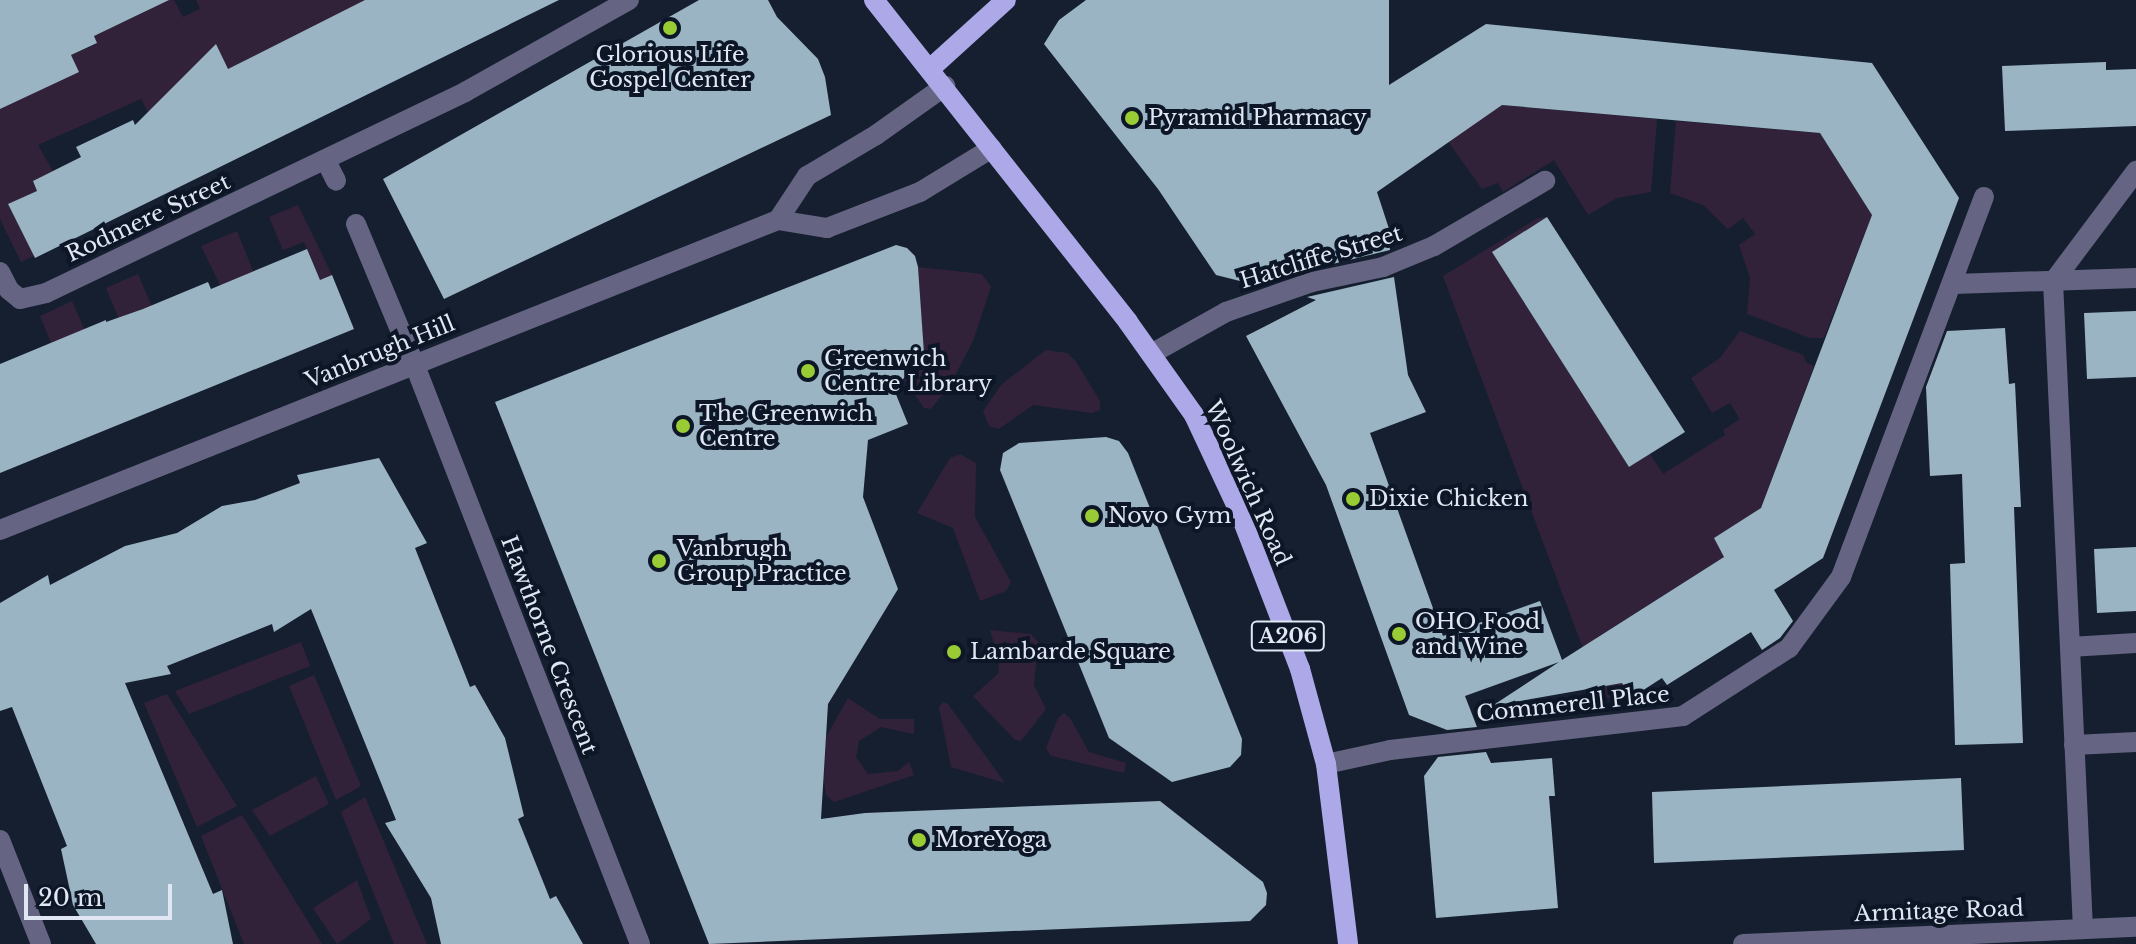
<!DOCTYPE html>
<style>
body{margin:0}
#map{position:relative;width:2136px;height:944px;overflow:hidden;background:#151f30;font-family:"Libre Baskerville",serif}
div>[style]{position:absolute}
.green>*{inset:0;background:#322239}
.building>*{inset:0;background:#9ab4c4}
.minor>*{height:20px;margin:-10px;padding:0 10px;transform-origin:10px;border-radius:10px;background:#656482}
.major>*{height:20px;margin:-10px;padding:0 10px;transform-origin:10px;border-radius:10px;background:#ada9e9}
.dots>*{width:22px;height:22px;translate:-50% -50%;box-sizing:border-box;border:4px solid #0c1626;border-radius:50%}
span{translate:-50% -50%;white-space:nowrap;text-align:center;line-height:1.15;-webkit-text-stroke:8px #0c1626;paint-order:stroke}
.shield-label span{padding:2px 6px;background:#0c1626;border:2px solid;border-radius:6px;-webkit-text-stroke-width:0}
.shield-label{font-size:20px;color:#e0e7f3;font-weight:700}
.poi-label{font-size:22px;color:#e0e7f3}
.left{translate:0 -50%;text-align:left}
.street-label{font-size:22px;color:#e0e7f3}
.scale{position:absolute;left:24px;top:884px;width:148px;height:36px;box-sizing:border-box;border:4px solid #e0e7f3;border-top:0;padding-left:10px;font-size:24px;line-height:28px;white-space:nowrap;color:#e0e7f3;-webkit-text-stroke:6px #0c1626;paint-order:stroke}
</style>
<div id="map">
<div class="green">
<i style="clip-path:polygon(142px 0,174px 0,183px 17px,200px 9px,196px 0,402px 0,353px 34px,342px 12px,148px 112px,141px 99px,38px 145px,53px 171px,33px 181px,37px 191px,8px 205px,34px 256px,21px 262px,0 219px,0 109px,75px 65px,71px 55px,97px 44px,84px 14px,115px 26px,147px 11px)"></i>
<i style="clip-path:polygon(1502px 105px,1657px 119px,1651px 192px,1617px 198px,1588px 215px,1554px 160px,1503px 192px,1498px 183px,1482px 189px,1442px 133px)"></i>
<i style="clip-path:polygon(1676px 121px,1820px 133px,1872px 215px,1824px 338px,1810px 338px,1747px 314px,1750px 278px,1739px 245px,1755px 234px,1743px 218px,1728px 229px,1703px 205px,1670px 193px)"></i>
<i style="clip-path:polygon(298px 205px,332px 275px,320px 280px,304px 242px,283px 250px,269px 217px)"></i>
<i style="clip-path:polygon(1547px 217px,1492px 252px,1629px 467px,1650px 454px,1663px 474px,1725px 435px,1723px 430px,1740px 419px,1730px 403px,1712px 413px,1691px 378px,1720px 358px,1740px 331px,1803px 355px,1807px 363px,1814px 366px,1761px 508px,1714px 538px,1724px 557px,1596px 638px,1631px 698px,1610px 699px,1599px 691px,1443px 276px,1538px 218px)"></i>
<i style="clip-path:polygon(237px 231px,266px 303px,221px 287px,201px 246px)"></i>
<i style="clip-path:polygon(918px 267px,982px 274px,991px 287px,973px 341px,950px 385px,931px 409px,924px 408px,902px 376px,920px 365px,924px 353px)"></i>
<i style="clip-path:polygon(138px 274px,168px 344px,160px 347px,143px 309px,119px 319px,106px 288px)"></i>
<i style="clip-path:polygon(72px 301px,93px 349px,59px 363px,40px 316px)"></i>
<i style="clip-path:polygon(1046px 350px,1067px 353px,1075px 360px,1100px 401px,1100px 410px,1092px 413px,1033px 405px,999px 429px,989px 426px,983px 411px,1002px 384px)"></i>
<i style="clip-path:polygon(960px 454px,976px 463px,975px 517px,1011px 582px,1006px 591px,980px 601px,953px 528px,917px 513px,950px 458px)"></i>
<i style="clip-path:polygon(990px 630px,1031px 634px,1038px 642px,1034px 685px,1046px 709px,1021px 741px,1015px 740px,973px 696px,998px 674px,999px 660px)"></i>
<i style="clip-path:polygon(301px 642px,310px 666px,189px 714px,175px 691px)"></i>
<i style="clip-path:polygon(314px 675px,361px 786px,336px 800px,289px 686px)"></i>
<i style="clip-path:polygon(167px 694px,237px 806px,197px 827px,144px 703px)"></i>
<i style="clip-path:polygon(848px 698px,880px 719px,914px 719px,914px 734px,881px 727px,859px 741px,856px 757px,868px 774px,898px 771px,909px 762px,914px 775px,834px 802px,826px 795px,824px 782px,826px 737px)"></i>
<i style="clip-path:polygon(943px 702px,948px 704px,1005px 783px,951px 767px,939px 707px)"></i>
<i style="clip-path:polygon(1064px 713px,1070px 718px,1089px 752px,1126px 763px,1124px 773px,1051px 756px,1046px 748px,1058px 718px)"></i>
<i style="clip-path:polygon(316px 776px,329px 804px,270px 836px,252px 810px)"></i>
<i style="clip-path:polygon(365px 797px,427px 944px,394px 944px,341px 812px)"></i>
<i style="clip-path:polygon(242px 815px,322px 944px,244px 944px,201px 836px)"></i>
<i style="clip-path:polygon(357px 880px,371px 919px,337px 944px,313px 908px)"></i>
</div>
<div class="building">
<i style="clip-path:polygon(0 0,169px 0,94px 36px,97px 43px,71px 55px,79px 72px,0 109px)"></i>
<i style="clip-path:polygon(365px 0,559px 0,35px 258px,8px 204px,37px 191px,33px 181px,81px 157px,76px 147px,133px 120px,135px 125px,216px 44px,228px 69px)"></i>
<i style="clip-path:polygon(699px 0,768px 0,777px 17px,818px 59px,825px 77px,831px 115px,444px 299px,383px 179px)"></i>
<i style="clip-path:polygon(1086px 0,1389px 0,1389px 85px,1486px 24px,1872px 63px,1959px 198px,1823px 558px,1774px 590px,1793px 621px,1780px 638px,1762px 650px,1751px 632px,1667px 685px,1662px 678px,1631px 698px,1622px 683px,1492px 706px,1559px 662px,1465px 696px,1477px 727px,1447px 730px,1409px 715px,1326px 485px,1246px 336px,1316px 300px,1307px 297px,1394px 277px,1408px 375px,1426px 412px,1370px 433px,1443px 636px,1540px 601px,1562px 660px,1724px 557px,1714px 538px,1761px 508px,1872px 215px,1820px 133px,1502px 105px,1377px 192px,1393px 241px,1389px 241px,1390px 250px,1308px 270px,1260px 286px,1216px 275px,1158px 189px,1044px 44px,1059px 20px)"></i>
<i style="clip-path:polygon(2106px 62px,2106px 70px,2136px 69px,2136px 126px,2005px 131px,2002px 66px)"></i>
<i style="clip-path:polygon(1547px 217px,1685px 432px,1629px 467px,1492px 252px)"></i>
<i style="clip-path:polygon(896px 245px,907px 248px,915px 256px,918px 267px,924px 353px,920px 365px,893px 387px,908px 424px,868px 440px,863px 497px,898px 589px,828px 704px,821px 819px,865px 813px,1160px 801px,1263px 882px,1267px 893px,1266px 905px,1250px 921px,709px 944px,495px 402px)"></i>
<i style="clip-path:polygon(307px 249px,320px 280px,332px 275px,354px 329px,0 473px,0 364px,106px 320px,106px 322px,143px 309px,208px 282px,211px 289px)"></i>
<i style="clip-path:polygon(2136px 311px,2136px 377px,2087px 379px,2084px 313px)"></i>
<i style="clip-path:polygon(2005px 328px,2009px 384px,2015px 383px,2021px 507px,2014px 507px,2023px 743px,1955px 745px,1950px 564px,1965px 563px,1962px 474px,1930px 476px,1926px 387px,1947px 331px)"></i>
<i style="clip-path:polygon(1106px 437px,1119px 441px,1128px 453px,1242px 739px,1241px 755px,1230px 767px,1172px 782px,1109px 738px,1000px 470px,1003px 453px,1019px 443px)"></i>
<i style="clip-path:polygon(379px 458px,427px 543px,415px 548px,470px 687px,475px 685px,505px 738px,524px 816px,518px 819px,550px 899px,556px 896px,583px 944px,441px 944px,431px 898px,385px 823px,396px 820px,311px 609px,274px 632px,272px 624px,167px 666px,171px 674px,125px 683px,213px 894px,222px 890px,233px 944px,96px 944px,73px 905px,61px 849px,67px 846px,12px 707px,0 711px,0 603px,48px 575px,50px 585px,125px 546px,177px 533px,222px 506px,255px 500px,300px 483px,297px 475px)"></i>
<i style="clip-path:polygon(2136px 547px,2136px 611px,2097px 613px,2094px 549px)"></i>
<i style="clip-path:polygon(1486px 752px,1491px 763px,1552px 758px,1555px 796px,1549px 796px,1558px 908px,1436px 918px,1424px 776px,1438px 757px)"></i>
<i style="clip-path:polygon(1961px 778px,1964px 850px,1654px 863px,1652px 792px)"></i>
</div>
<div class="minor">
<i style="left:326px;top:161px;width:22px;rotate:63deg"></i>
<i style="left:778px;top:220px;width:53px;rotate:-56.6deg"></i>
<i style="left:807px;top:176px;width:80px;rotate:-30.7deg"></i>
<i style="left:876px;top:135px;width:85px;rotate:-35.4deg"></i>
<i style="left:356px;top:224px;width:151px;rotate:67.4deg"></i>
<i style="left:414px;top:363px;width:623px;rotate:68.74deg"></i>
<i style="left:0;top:272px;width:20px;rotate:63deg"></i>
<i style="left:9px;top:290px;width:14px;rotate:39deg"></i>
<i style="left:20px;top:299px;width:27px;rotate:-13deg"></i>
<i style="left:46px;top:293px;width:465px;rotate:-25.6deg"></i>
<i style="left:465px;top:92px;width:188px;rotate:-29.3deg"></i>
<i style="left:1954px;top:284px;width:182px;rotate:-1.9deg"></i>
<i style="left:1151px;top:354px;width:86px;rotate:-29.2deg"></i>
<i style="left:1226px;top:312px;width:91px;rotate:-19.2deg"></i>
<i style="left:1312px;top:282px;width:73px;rotate:-11.9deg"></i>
<i style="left:1383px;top:267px;width:55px;rotate:-22.4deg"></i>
<i style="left:1434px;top:246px;width:129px;rotate:-30.4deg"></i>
<i style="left:0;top:530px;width:837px;rotate:-21.73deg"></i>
<i style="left:778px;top:220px;width:50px;rotate:9.3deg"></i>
<i style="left:827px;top:228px;width:100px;rotate:-21.2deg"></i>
<i style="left:920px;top:192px;width:84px;rotate:-31.4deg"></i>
<i style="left:2070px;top:647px;width:66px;rotate:-3.5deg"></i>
<i style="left:2074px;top:745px;width:62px;rotate:-2.8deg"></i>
<i style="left:1326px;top:764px;width:66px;rotate:-12.3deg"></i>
<i style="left:1390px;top:750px;width:295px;rotate:-6.6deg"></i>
<i style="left:1683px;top:716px;width:126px;rotate:-32.7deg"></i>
<i style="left:1789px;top:648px;width:88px;rotate:-53.8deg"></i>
<i style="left:1841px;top:577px;width:406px;rotate:-69.4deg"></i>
<i style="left:0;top:840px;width:112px;rotate:68.5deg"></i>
<i style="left:2083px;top:929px;width:648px;rotate:-92.65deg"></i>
<i style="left:2053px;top:282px;width:139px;rotate:-53.2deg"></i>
<i style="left:1743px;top:944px;width:393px;rotate:-2.5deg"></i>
</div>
<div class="major">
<i style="left:874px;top:0;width:410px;rotate:51.7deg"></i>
<i style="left:1128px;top:322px;width:114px;rotate:54.6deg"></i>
<i style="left:1194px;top:415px;width:106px;rotate:64.9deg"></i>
<i style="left:1239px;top:511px;width:169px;rotate:68.9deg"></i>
<i style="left:1300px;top:669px;width:98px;rotate:74.7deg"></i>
<i style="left:1326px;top:764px;width:181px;rotate:83deg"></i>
<i style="left:931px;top:68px;width:101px;rotate:-42.2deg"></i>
</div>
<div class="dots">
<i style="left:670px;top:28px;background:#99cb35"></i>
<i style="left:1132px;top:118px;background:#99cb35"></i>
<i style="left:808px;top:371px;background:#99cb35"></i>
<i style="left:683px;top:426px;background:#99cb35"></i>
<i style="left:1353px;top:499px;background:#99cb35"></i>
<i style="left:1092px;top:516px;background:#99cb35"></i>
<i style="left:659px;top:561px;background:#99cb35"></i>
<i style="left:1399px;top:634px;background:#99cb35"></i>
<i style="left:954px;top:652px;background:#99cb35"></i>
<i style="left:919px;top:840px;background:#99cb35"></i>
</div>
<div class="shield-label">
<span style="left:1288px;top:636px">A206</span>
</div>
<div class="poi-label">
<span style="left:670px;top:67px">Glorious Life<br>Gospel Center</span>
<span class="left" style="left:1148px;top:118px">Pyramid Pharmacy</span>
<span class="left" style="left:824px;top:371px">Greenwich<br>Centre Library</span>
<span class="left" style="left:699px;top:426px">The Greenwich<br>Centre</span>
<span class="left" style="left:1369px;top:499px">Dixie Chicken</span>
<span class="left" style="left:1108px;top:516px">Novo Gym</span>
<span class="left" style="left:677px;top:561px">Vanbrugh<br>Group Practice</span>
<span class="left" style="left:1415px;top:634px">OHO Food<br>and Wine</span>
<span class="left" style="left:970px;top:652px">Lambarde Square</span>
<span class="left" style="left:935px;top:840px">MoreYoga</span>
</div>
<div class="street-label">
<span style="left:148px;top:218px;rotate:-25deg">Rodmere Street</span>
<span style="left:1321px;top:257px;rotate:-17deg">Hatcliffe Street</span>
<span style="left:380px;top:352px;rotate:-22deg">Vanbrugh Hill</span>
<span style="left:1248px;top:483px;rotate:66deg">Woolwich Road</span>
<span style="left:549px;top:645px;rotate:69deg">Hawthorne Crescent</span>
<span style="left:1573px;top:704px;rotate:-6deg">Commerell Place</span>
<span style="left:1939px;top:911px;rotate:-2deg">Armitage Road</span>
</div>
<div class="scale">20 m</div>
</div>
